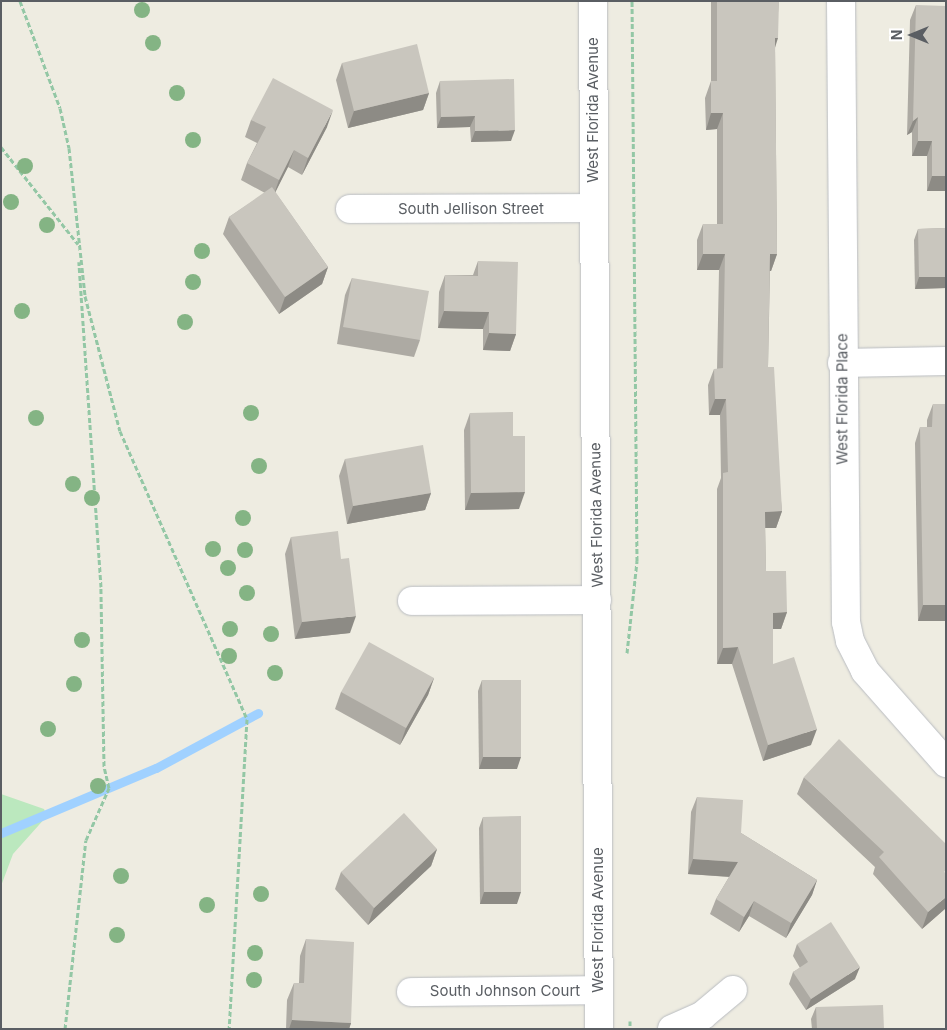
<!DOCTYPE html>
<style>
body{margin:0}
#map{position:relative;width:947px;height:1030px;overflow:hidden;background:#eeece1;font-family:Inter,sans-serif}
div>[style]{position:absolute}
.green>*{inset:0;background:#bbe8be}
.stream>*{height:9px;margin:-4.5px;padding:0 4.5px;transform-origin:4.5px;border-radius:4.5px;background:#a0d1ff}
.path>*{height:3px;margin-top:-1.5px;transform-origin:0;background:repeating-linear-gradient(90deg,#93c7a5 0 5px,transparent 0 7.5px)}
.roads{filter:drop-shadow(0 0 1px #b9bcc1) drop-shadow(0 0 1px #b9bcc1)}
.street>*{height:28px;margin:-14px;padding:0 14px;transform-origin:14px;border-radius:14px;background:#fff}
.secondary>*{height:28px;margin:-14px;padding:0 14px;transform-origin:14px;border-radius:14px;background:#fff}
.trees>*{width:16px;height:16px;margin:-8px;border-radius:50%;background:#84b484}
.wall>*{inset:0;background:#adaaa3}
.shaded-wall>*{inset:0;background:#8d8b85}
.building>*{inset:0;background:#c9c6be}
span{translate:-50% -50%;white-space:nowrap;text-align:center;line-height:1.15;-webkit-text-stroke:5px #fff;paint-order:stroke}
.street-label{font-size:15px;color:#5a5e63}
.frame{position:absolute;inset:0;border:2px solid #5a5e63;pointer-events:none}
.north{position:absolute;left:887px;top:10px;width:50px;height:50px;-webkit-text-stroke:4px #fff;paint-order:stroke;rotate:270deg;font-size:14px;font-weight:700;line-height:20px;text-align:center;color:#5a5e63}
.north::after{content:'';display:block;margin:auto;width:18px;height:22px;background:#5a5e63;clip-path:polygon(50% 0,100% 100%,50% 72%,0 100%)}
</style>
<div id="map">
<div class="green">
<i style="clip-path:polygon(1px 794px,44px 809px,47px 816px,13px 854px,1px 886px)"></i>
</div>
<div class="stream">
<i style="left:1px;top:833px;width:168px;rotate:-22.8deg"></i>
<i style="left:156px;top:768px;width:116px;rotate:-28.3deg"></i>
</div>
<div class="path">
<i style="left:20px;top:1px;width:114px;rotate:69.5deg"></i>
<i style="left:60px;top:108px;width:41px;rotate:77.3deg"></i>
<i style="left:69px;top:148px;width:149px;rotate:83.8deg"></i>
<i style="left:85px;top:296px;width:139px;rotate:75.5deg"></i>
<i style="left:120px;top:431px;width:315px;rotate:66.2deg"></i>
<i style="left:247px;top:719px;width:311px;rotate:93.3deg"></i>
<i style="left:1px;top:147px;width:124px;rotate:51.6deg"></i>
<i style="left:627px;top:653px;width:93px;rotate:-83.8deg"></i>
<i style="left:637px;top:561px;width:560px;rotate:-90.51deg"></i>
<i style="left:630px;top:1021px;width:8px;rotate:90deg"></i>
<i style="left:65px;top:1029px;width:190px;rotate:-83.7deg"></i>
<i style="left:86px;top:840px;width:57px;rotate:-66.1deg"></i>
<i style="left:109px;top:788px;width:23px;rotate:-103deg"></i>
<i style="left:104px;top:766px;width:179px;rotate:-91deg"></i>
<i style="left:101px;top:587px;width:326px;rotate:-93.9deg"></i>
</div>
<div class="roads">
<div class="street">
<i style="left:841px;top:1px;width:621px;rotate:89.54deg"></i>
<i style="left:846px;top:622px;width:19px;rotate:78deg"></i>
<i style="left:850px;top:641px;width:34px;rotate:63deg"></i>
<i style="left:865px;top:671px;width:123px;rotate:48.6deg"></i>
<i style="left:350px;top:209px;width:243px;rotate:-0.2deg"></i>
<i style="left:842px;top:363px;width:104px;rotate:-1.1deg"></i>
<i style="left:412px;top:601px;width:185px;rotate:-0.3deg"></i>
<i style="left:411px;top:992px;width:188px;rotate:-0.6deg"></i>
<i style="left:672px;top:1029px;width:34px;rotate:-24deg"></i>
<i style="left:703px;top:1015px;width:39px;rotate:-40deg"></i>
</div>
<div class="secondary">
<i style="left:593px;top:1px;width:1028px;rotate:89.67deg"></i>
</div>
</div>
<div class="trees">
<i style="left:142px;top:10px"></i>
<i style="left:153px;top:43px"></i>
<i style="left:177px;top:93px"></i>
<i style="left:193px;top:140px"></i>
<i style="left:25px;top:166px"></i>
<i style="left:11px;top:202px"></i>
<i style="left:47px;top:225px"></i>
<i style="left:202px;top:251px"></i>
<i style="left:193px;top:282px"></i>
<i style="left:22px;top:311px"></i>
<i style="left:185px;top:322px"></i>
<i style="left:251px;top:413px"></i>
<i style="left:36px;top:418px"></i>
<i style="left:259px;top:466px"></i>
<i style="left:73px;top:484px"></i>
<i style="left:92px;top:498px"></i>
<i style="left:243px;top:518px"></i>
<i style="left:213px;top:549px"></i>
<i style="left:245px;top:550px"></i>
<i style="left:228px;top:568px"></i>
<i style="left:247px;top:593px"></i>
<i style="left:230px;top:629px"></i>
<i style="left:271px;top:634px"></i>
<i style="left:82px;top:640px"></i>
<i style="left:229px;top:656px"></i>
<i style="left:275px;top:673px"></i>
<i style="left:74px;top:684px"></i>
<i style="left:48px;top:729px"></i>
<i style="left:98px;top:786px"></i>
<i style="left:121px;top:876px"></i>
<i style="left:261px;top:894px"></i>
<i style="left:207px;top:905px"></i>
<i style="left:117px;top:935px"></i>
<i style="left:255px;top:953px"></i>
<i style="left:254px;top:980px"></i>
</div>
<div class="wall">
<i style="clip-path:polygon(711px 1px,779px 1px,775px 48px,777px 254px,771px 271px,770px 271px,768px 367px,782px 511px,776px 528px,765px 528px,766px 571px,787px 612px,781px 629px,773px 629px,773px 664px,811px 745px,763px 761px,732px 664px,717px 664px,717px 489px,721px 478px,720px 415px,709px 415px,708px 385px,714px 369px,717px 369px,719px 270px,697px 270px,697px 240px,703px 224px,717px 224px,717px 129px,706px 130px,705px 98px,711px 81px)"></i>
<i style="clip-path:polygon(916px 5px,946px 191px,927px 191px,927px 156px,912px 156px,912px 132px,907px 135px,910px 20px)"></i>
<i style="clip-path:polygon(342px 63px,429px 93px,423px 110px,348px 128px,336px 80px)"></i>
<i style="clip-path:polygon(440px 81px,511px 141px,471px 142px,470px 127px,437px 128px,436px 93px)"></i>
<i style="clip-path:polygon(251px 120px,327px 127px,302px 175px,288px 167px,275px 192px,328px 267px,322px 284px,279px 314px,223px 234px,229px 217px,265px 193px,241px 180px,247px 163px,257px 143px,245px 137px)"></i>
<i style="clip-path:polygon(946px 228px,946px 288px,915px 289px,914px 240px,918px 229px)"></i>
<i style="clip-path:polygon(478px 261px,516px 334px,510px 351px,483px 350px,483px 329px,438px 328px,439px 292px,445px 275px,473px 275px)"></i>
<i style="clip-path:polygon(352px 278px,420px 340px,414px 357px,337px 344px,345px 295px)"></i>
<i style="clip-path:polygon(933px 404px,946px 404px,946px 621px,918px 621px,915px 443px,920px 427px,927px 427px,927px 420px)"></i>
<i style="clip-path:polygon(470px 413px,513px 436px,519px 509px,465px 510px,464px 430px)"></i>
<i style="clip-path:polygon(345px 459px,431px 493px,425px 510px,347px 524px,339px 476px)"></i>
<i style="clip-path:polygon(291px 537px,350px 633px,295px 639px,285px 554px)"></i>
<i style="clip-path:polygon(434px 678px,428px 695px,400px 745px,335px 709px,341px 692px)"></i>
<i style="clip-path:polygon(482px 680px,517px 769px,479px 769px,478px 691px)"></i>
<i style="clip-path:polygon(804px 777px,946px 908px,922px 929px,873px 874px,875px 867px,797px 794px)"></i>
<i style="clip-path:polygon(697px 797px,741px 833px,817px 880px,812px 895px,786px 938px,749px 916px,739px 932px,710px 914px,716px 899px,729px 877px,688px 874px,691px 812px)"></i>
<i style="clip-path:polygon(483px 817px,517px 904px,480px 904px,479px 828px)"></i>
<i style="clip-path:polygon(437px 849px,431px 866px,368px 925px,335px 889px,341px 872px)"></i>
<i style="clip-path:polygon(306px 939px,351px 1023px,349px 1029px,286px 1029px,287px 1000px,294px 983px,299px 983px,300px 956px)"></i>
<i style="clip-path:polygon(797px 944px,855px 979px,806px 1010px,789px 984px,793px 972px,800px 968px,793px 956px)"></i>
<i style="clip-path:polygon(816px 1007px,884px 1029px,812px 1029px,811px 1019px)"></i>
</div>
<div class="shaded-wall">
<i style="clip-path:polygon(775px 38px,778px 38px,773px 54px)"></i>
<i style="clip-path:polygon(429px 93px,423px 110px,348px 128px,354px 111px)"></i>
<i style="clip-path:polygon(333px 110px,327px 127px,302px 175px,308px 158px)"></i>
<i style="clip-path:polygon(711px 113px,723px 113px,717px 129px,706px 130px)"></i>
<i style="clip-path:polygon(475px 116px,470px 127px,437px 128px,441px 117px)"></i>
<i style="clip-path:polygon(918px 117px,912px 132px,907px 135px,913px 121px)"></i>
<i style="clip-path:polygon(515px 130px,511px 141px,471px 142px,475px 131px)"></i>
<i style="clip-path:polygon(918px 141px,932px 141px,927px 156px,912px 156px)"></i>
<i style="clip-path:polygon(294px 150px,288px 167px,273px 197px,279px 180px)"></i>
<i style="clip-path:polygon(932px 176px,946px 176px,946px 191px,927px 191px)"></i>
<i style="clip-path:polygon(703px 254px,725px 254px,719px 270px,697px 270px)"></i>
<i style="clip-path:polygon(770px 254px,777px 254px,771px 271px,764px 271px)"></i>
<i style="clip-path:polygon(328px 267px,322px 284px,279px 314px,285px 297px)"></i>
<i style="clip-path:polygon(919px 277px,946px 277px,946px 288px,915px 289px)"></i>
<i style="clip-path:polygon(444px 311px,489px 312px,483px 329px,438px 328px)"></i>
<i style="clip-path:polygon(489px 333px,516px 334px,510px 351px,483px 350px)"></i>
<i style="clip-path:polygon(715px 399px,726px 399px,720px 415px,709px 415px)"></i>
<i style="clip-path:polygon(525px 492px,519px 509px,465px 510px,471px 493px)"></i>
<i style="clip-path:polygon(431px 493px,425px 510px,347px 524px,353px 506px)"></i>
<i style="clip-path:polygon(782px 511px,776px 528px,759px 528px,765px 512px)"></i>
<i style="clip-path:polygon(923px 605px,946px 605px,946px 621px,918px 621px)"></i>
<i style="clip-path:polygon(787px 612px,781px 629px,767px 629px,773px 613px)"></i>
<i style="clip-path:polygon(356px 616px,350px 633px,295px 639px,302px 622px)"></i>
<i style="clip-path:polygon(738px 647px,732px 664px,717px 664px,723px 648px)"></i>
<i style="clip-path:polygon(434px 678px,428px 695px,400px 745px,406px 728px)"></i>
<i style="clip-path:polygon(817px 729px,811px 745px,763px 761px,768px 745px)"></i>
<i style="clip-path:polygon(483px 757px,521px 757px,517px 769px,479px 769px)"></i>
<i style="clip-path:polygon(437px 849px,431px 866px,368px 925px,374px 908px)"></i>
<i style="clip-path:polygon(693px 859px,738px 862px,733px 877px,688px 874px)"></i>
<i style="clip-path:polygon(817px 880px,812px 895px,786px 938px,791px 923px)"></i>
<i style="clip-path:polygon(484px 892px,521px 892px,517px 904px,480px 904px)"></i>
<i style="clip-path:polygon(946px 897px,946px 908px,922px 929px,928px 912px)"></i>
<i style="clip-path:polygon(754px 901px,749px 916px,739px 932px,744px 917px)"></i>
<i style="clip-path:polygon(860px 967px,855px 979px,806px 1010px,811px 999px)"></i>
<i style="clip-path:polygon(292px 1020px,351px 1023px,349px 1029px,289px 1029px)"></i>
</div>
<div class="building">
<i style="clip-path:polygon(717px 1px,779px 1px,778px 38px,775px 38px,777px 254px,770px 254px,768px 367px,774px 367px,782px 511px,765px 512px,766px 571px,786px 571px,787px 612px,773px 613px,773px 664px,794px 657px,817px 729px,768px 745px,738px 647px,723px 648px,723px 473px,728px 472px,726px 399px,715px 399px,714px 369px,723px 368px,725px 254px,703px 254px,703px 224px,723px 224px,723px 113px,711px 113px,711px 81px,717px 81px)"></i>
<i style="clip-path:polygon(916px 5px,946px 6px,946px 176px,932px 176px,932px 141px,918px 141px,918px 117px,913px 121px)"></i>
<i style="clip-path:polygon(417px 44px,429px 93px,354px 111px,342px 63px)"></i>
<i style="clip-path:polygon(273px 78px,333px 110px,308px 158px,294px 150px,279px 180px,247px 163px,266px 127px,251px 120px)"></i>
<i style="clip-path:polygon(514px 79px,515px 130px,475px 131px,475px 116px,441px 117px,440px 81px)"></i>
<i style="clip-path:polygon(272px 187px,328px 267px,285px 297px,229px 217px)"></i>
<i style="clip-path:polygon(946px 228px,946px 277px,919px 277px,918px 229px)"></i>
<i style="clip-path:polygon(478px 261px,518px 262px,516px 334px,489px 333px,489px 312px,444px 311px,445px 275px,478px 276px)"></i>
<i style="clip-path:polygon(352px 278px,429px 291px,420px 340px,343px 327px)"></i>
<i style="clip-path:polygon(933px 404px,946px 404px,946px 605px,923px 605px,920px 427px,932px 427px)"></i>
<i style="clip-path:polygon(513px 412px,513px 436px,525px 436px,525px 492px,471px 493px,470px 413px)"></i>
<i style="clip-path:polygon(423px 445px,431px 493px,353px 506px,345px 459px)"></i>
<i style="clip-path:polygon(338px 531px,341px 559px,349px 558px,356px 616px,302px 622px,291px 537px)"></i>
<i style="clip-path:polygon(369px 642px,434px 678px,406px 728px,341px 692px)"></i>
<i style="clip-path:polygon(482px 680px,521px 680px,521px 757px,483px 757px)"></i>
<i style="clip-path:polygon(839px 739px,946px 844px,946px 870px,944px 872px,946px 873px,946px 897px,928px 912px,879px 857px,884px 852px,804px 777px)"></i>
<i style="clip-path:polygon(697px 797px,743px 800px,741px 833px,817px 880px,791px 923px,754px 901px,744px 917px,716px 899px,738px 862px,693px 859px)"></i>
<i style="clip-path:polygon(404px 813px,437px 849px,374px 908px,341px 872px)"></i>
<i style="clip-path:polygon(521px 816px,521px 892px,484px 892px,483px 817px)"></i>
<i style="clip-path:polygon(831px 922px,860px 967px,811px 999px,793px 972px,808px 962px,797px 944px)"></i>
<i style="clip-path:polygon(306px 939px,354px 942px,351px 1023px,292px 1020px,294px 983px,304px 983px)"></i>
<i style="clip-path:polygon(883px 1005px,884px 1029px,817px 1029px,816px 1007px)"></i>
</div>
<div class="street-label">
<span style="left:593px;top:110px;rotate:-90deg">West Florida Avenue</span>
<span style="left:471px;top:209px">South Jellison Street</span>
<span style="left:842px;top:399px;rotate:-90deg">West Florida Place</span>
<span style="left:596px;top:515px;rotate:-91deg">West Florida Avenue</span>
<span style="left:598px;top:920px;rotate:-90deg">West Florida Avenue</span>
<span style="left:505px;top:991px">South Johnson Court</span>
</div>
<div class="frame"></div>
<div class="north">N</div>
</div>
